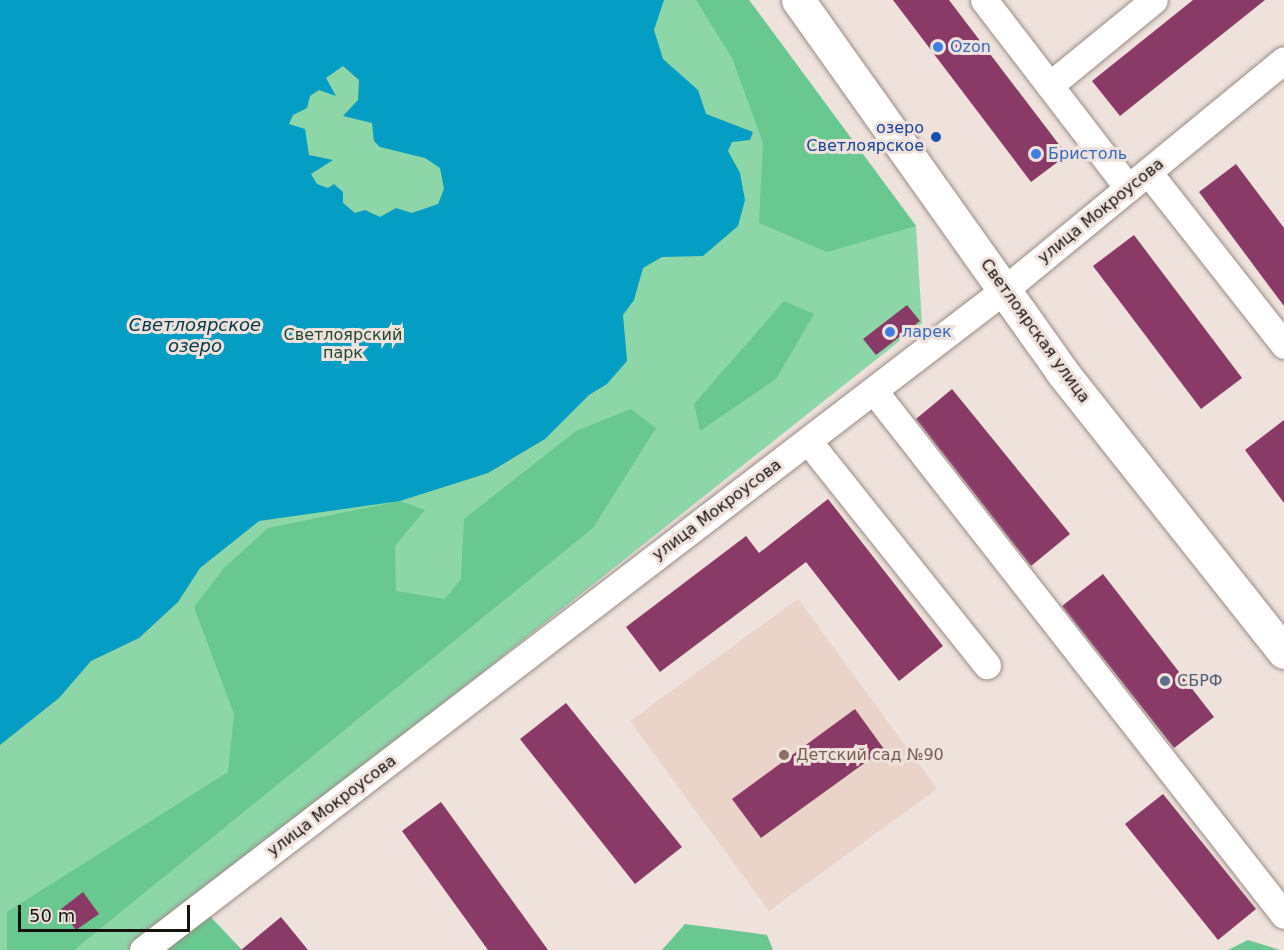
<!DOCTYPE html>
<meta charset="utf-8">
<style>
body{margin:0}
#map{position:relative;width:1284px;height:950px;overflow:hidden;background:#efe1db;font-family:"DejaVu Sans",sans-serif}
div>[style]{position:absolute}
.built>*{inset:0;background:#ead4ca}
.green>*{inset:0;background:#8dd6a8}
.forest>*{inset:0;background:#69c790}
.water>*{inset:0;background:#049dc3}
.building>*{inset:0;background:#893a67}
.roads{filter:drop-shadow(0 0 2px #998c87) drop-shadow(0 0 2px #998c87)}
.minor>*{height:27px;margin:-13.5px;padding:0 13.5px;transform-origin:13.5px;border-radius:13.5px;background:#fff}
.major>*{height:33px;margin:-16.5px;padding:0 16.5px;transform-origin:16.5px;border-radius:16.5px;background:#fff}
.dots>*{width:16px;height:16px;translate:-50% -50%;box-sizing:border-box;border:3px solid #efe1db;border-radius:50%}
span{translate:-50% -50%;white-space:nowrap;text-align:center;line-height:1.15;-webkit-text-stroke:6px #efe1db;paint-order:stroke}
.shop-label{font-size:16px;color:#366cbe}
.left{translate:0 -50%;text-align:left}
.transit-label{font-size:16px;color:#164399}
.right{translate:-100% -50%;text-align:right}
.street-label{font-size:16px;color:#16110f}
.park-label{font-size:16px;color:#1f4730}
.service-label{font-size:16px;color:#4e5e75}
.education-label{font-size:16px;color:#785e54}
.water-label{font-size:18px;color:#003849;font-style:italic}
.scale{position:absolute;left:18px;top:905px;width:172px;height:27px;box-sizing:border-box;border:3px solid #16110f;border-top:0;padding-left:8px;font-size:18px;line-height:21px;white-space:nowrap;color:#16110f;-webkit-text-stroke:4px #efe1db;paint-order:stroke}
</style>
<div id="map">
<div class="built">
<i style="clip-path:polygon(798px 599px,937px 789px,769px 911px,630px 721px)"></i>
</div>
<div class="green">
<i style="clip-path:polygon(0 0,749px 0,916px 226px,922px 323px,133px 950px,0 950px)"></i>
</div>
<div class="forest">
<i style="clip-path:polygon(696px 0,749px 0,916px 226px,827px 252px,759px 223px,763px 143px,732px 58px)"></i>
<i style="clip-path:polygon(784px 301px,814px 314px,776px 379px,700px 431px,694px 404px)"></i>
<i style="clip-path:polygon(631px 409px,656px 428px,593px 528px,74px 950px,7px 950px,7px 912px,228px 772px,234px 714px,194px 607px,225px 567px,268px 528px,400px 501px,425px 510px,395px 546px,396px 591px,445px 599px,461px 579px,464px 519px,576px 431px)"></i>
<i style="clip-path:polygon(205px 911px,242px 950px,156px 950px)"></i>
<i style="clip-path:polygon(685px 924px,767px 935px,773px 950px,662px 950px)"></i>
<i style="clip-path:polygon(1248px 940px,1280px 950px,1228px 950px)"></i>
</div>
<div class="water">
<i style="clip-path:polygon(evenodd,0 0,664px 0,654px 30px,663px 59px,698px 90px,706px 114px,753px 132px,750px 140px,732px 142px,728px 151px,740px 173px,745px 200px,738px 226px,703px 256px,662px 257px,643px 268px,634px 300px,623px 315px,627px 361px,607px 384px,589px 395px,545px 439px,488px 473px,400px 501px,259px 521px,200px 568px,178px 602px,139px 638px,91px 661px,59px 698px,0 745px,0 0,343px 66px,359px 80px,358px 100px,343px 116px,372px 123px,374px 141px,380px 147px,425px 158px,440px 168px,444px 189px,438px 204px,412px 213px,396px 208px,380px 217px,365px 210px,355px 213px,343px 203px,343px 192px,334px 184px,328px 188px,317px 184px,311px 174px,333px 160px,309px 155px,305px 129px,289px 124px,293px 115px,307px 108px,310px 96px,319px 90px,336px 96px,326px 78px,343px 66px)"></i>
</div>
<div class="building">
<i style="clip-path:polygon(893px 0,949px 0,1067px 155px,1031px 182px)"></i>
<i style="clip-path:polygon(1193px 0,1265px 0,1120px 116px,1092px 81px)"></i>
<i style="clip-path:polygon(1236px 164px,1284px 228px,1284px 306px,1199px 192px)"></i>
<i style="clip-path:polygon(1134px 235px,1242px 378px,1201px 409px,1093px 266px)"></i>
<i style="clip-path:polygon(907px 305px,920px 321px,876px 355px,863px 339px)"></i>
<i style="clip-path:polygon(952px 389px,1070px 534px,1031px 566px,916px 419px)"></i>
<i style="clip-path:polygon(1284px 420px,1284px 503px,1245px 450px)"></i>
<i style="clip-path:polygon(828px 499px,943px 646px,899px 681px,806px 562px,660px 672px,626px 627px,746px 536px,759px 553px)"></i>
<i style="clip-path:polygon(1103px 574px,1214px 717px,1174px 748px,1062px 606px)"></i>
<i style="clip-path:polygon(566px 703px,682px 847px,635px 884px,520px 739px)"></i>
<i style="clip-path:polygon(855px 709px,884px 749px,761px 838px,732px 799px)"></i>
<i style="clip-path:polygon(1163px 794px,1256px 909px,1218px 940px,1125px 824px)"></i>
<i style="clip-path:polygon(441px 802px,548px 950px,488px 950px,402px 831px)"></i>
<i style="clip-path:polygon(83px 892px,99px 914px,76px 930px,61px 909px)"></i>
<i style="clip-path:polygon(281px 917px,308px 950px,241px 950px)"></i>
</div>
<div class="roads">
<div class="minor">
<i style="left:984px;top:0;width:237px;rotate:52.5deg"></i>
<i style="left:1050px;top:85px;width:134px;rotate:-39.3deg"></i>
<i style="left:1148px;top:172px;width:220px;rotate:51.8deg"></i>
<i style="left:874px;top:391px;width:665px;rotate:51.96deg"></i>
<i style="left:808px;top:441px;width:287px;rotate:51.4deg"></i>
<i style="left:143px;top:950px;width:1085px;rotate:-37.47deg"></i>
<i style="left:1004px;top:290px;width:362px;rotate:-39.4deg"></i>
</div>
<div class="major">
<i style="left:798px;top:0;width:456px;rotate:54.6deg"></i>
<i style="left:1062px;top:372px;width:357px;rotate:51.6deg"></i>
</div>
</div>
<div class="dots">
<i style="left:938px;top:47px;background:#3f7fe0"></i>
<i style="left:936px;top:137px;background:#1a4fb4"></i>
<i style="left:1036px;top:154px;background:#3f7fe0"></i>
<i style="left:890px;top:332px;background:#3f7fe0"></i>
<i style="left:1165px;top:681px;background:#5c6f8a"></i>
<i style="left:784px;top:755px;background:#8d6e63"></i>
</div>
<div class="shop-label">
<span class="left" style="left:950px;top:47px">Ozon</span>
<span class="left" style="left:1048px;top:154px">Бристоль</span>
<span class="left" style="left:902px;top:332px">ларек</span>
</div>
<div class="transit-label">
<span class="right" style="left:924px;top:137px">озеро<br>Светлоярское</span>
</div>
<div class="street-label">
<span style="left:1101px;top:211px;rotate:-39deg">улица Мокроусова</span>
<span style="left:1035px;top:331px;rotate:54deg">Светлоярская улица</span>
<span style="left:717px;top:510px;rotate:-37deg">улица Мокроусова</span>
<span style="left:332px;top:806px;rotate:-37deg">улица Мокроусова</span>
</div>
<div class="park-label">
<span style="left:343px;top:344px">Светлоярский<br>парк</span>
</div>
<div class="service-label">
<span class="left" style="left:1177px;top:681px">СБРФ</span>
</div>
<div class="education-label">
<span class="left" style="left:796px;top:755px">Детский сад №90</span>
</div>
<div class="water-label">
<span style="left:195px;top:336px">Светлоярское<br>озеро</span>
</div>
<div class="scale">50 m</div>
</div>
